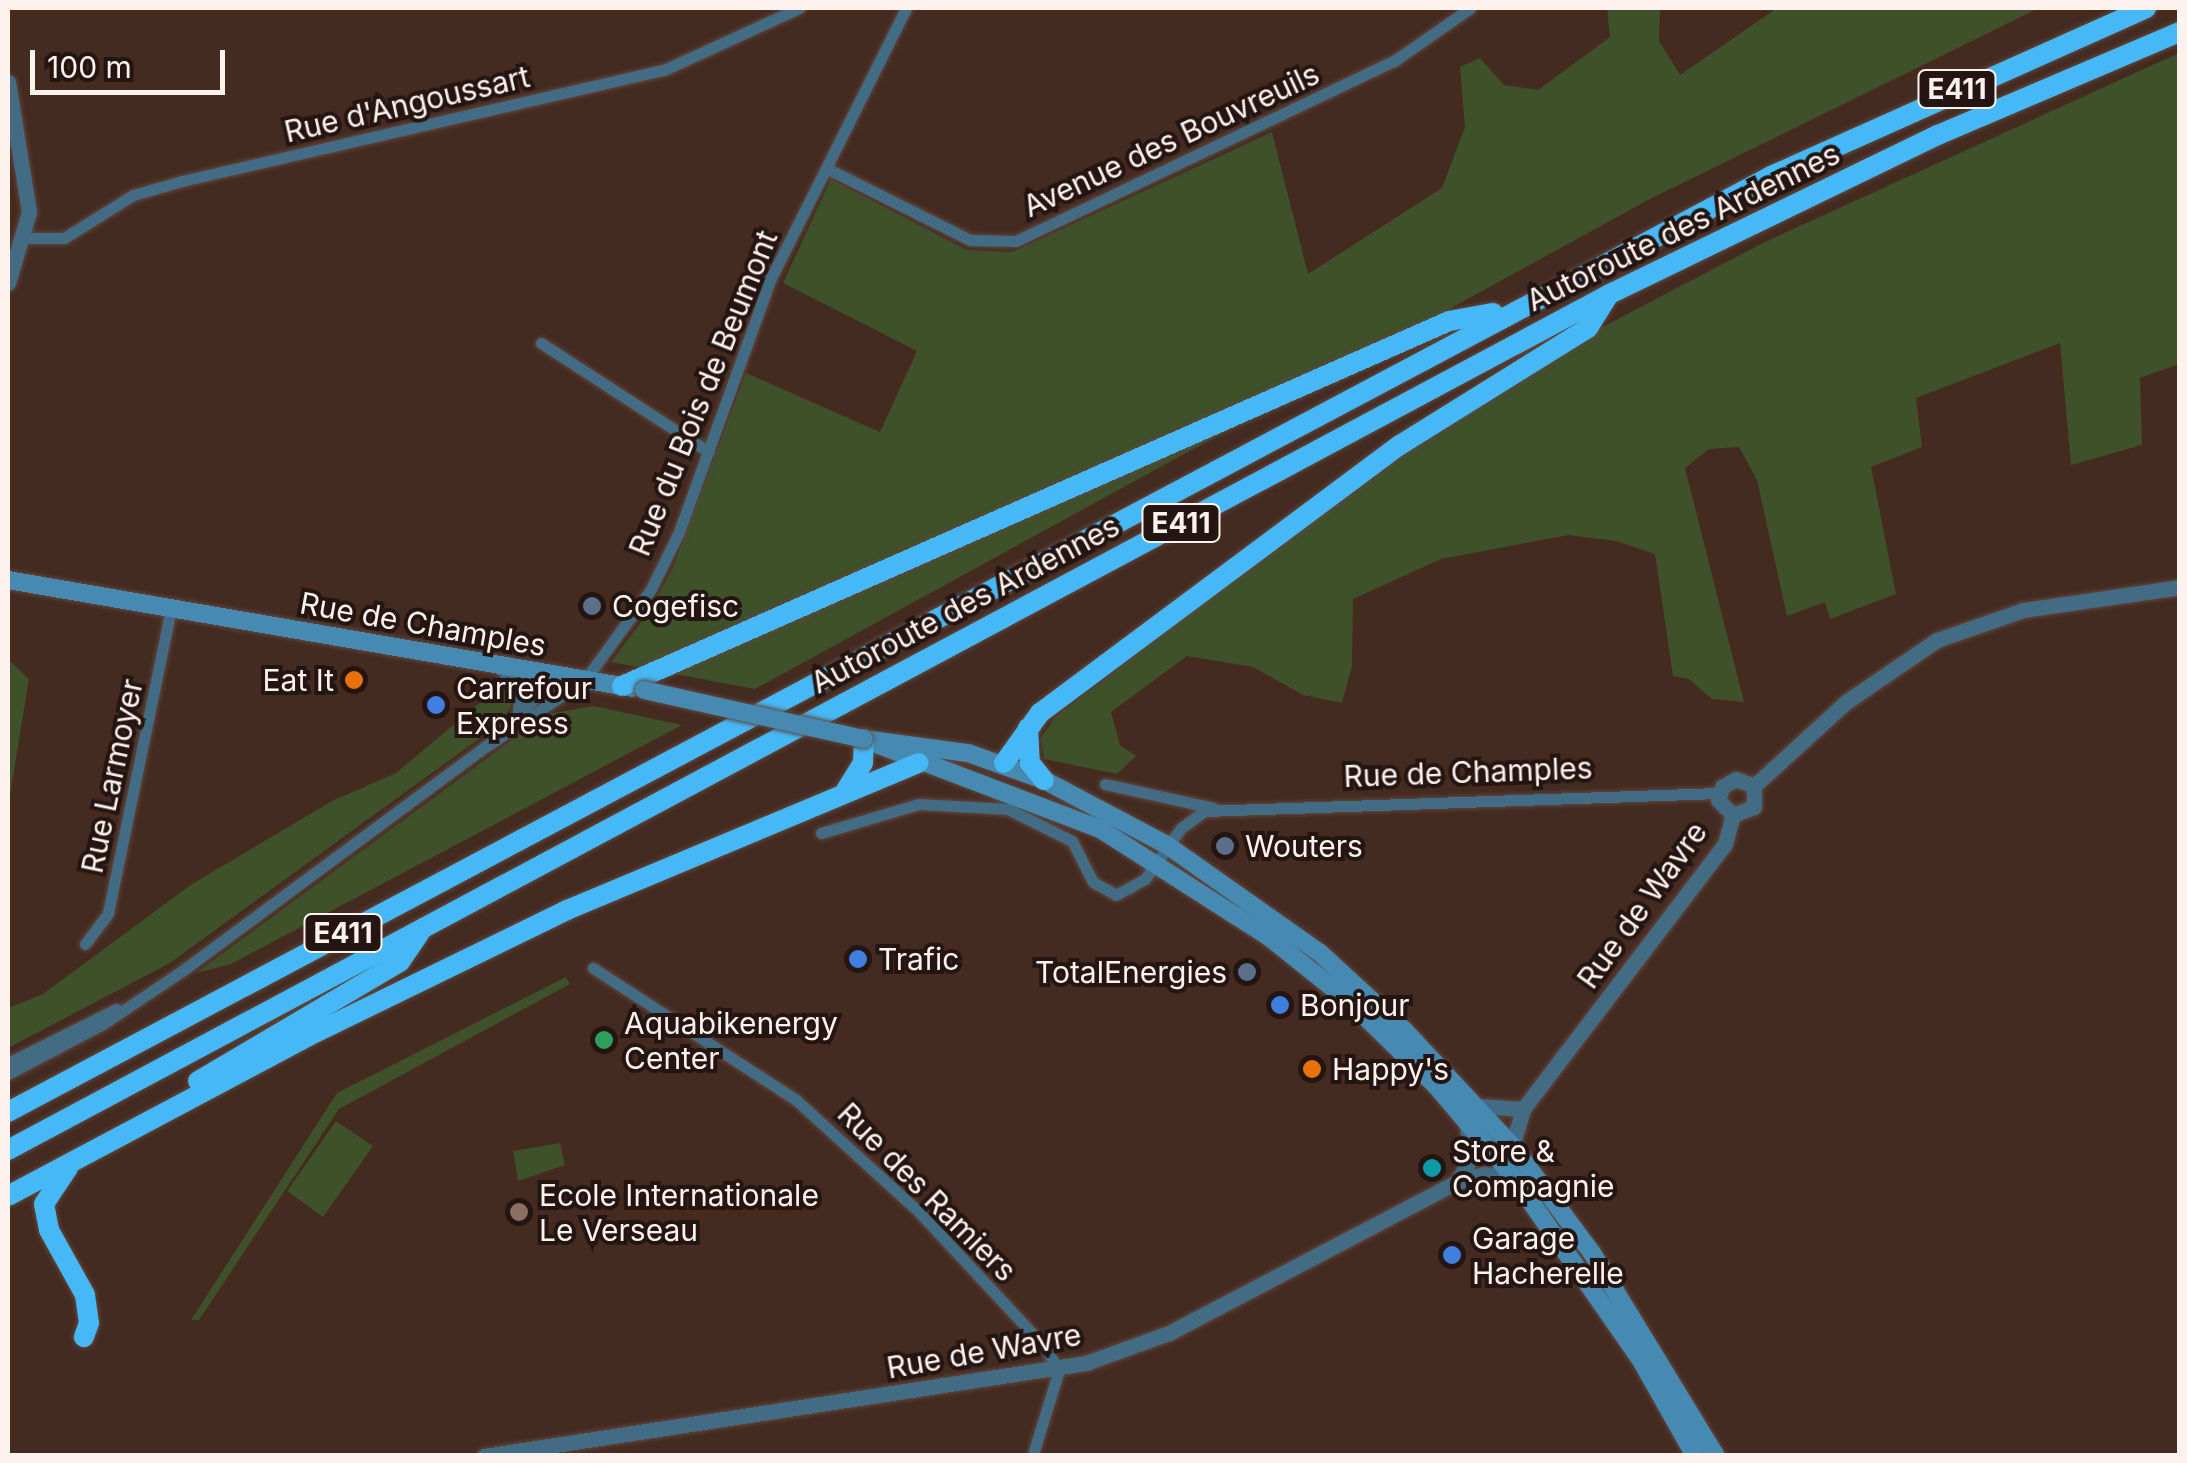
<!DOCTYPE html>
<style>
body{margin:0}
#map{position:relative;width:2187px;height:1463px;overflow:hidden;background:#452a20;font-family:Inter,sans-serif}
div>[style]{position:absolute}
.green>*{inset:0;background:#3e512b}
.roads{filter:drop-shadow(0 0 2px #5f463d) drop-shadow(0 0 2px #5f463d)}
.minor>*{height:11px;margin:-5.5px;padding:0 5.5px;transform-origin:5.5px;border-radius:5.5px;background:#426b84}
.tertiary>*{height:15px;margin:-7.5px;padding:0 7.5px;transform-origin:7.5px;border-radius:7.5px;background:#426b84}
.secondary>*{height:18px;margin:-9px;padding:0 9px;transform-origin:9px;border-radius:9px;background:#468ab2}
.motorway>*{height:20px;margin:-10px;padding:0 10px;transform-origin:10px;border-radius:10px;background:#46b8f6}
.bridges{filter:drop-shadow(0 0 2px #5f463d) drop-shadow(0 0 2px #5f463d)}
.secondary-bridge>*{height:18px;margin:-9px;padding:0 9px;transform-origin:9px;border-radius:9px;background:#468ab2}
.dots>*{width:28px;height:28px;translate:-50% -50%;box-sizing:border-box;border:5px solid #231612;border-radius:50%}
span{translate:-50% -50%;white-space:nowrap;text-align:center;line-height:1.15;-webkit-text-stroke:8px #231612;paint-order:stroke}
.shield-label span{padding:2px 8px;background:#231612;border:2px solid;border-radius:8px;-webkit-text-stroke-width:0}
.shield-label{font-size:28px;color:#fef2ee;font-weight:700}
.street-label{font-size:30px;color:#fef2ee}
.poi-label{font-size:30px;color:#fef2ee}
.left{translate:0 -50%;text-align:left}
.right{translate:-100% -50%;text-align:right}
.frame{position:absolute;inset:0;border:10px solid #fef2ee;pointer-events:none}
.scale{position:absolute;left:30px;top:50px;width:195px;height:45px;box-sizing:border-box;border:5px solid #fef2ee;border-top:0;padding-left:12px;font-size:30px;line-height:35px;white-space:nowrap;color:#fef2ee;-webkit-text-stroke:8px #231612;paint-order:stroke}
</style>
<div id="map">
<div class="green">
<i style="clip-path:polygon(1607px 8px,1660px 8px,1659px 41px,1680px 75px,1777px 8px,2039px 8px,1650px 199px,755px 689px,611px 662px,651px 609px,673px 567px,746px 373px,880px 432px,917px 351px,783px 283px,831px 179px,967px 250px,1012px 252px,1272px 132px,1308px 274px,1442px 188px,1465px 127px,1460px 67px,1480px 58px,1504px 85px,1538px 90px,1610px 37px)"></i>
<i style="clip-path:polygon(2179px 53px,2179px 364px,2140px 378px,2142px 445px,2071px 465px,2060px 343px,1916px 398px,1922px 447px,1871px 467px,1896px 594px,1830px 619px,1825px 602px,1787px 616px,1757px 480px,1739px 447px,1709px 449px,1685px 468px,1744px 702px,1712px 699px,1689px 679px,1673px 676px,1655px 554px,1616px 541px,1568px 535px,1441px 559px,1353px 599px,1352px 666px,1342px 703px,1303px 695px,1253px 667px,1187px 656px,1111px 712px,1120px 745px,1136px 756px,1117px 774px,1044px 759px,1041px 738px,1055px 717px,1351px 491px,1547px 356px,1765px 242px)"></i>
<i style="clip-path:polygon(8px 659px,29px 679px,8px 807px)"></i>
<i style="clip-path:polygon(500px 686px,514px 698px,505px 720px,170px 963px,8px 1048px,8px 1008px,43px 994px,192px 884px,332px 801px,396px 773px)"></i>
<i style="clip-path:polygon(594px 706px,682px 725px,231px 964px,196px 973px,547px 714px)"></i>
<i style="clip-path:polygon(566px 977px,570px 984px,339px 1109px,199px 1320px,191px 1320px,337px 1093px)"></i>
<i style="clip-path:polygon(336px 1121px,373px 1146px,323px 1217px,287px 1191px)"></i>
<i style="clip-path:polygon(560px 1143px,565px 1165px,518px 1181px,513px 1151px)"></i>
</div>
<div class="roads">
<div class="minor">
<i style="left:828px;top:169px;width:159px;rotate:26.6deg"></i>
<i style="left:970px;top:240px;width:46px;rotate:1.2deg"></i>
<i style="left:1016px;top:241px;width:419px;rotate:-25.5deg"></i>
<i style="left:1394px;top:61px;width:93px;rotate:-34.9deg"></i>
<i style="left:25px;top:238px;width:39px"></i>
<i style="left:64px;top:238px;width:81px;rotate:-31.9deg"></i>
<i style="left:133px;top:195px;width:51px;rotate:-15.9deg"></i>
<i style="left:182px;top:181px;width:495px;rotate:-13deg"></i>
<i style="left:664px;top:70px;width:149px;rotate:-24.7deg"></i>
<i style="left:541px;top:343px;width:200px;rotate:33deg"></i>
<i style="left:498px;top:666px;width:31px;rotate:48deg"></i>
<i style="left:519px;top:689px;width:24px;rotate:92deg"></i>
<i style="left:502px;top:731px;width:78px;rotate:-45deg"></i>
<i style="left:487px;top:746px;width:118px;rotate:-34deg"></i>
<i style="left:585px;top:680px;width:112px;rotate:-54deg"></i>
<i style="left:651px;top:589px;width:64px;rotate:-63.8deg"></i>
<i style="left:679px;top:532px;width:270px;rotate:-70.1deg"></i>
<i style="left:771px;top:278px;width:302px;rotate:-63.4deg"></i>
<i style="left:1105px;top:784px;width:111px;rotate:12.5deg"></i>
<i style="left:821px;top:833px;width:102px;rotate:-16.5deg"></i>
<i style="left:919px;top:804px;width:89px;rotate:3.2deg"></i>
<i style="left:1008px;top:809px;width:72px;rotate:26.6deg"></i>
<i style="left:1072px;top:841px;width:46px;rotate:62.9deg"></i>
<i style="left:1093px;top:882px;width:26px;rotate:29deg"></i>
<i style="left:1116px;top:895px;width:33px;rotate:-29deg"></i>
<i style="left:1145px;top:879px;width:62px;rotate:-54.8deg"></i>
<i style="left:1181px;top:828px;width:29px;rotate:-36deg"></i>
<i style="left:1204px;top:811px;width:515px;rotate:-2deg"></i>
<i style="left:85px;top:944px;width:39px;rotate:-53deg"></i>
<i style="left:108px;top:913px;width:310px;rotate:-78.3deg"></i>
<i style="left:593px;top:968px;width:242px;rotate:33deg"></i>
<i style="left:796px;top:1100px;width:168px;rotate:42.3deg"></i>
<i style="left:920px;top:1213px;width:180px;rotate:47deg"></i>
<i style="left:1043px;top:1345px;width:30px;rotate:57deg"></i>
<i style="left:1059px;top:1370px;width:85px;rotate:107.2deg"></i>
<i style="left:8px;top:1063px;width:121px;rotate:-26.6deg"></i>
<i style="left:8px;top:1074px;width:107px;rotate:-27.8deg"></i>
<i style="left:103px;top:1024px;width:95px;rotate:-33.9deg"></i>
<i style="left:182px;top:971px;width:382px;rotate:-36.5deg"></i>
</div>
<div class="tertiary">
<i style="left:8px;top:82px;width:132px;rotate:80.8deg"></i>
<i style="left:29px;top:212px;width:74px;rotate:106.5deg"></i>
<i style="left:1754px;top:786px;width:125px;rotate:-42.4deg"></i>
<i style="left:1846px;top:702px;width:110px;rotate:-34.3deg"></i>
<i style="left:1937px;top:640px;width:91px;rotate:-19.2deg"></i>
<i style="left:2023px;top:610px;width:159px;rotate:-8.3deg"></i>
<i style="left:1733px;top:815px;width:21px;rotate:-135deg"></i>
<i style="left:1718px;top:800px;width:14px;rotate:-73deg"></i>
<i style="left:1722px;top:787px;width:16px;rotate:-30deg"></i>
<i style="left:1736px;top:779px;width:19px;rotate:21deg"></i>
<i style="left:1733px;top:815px;width:22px;rotate:-21deg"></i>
<i style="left:1754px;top:807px;width:21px;rotate:-90deg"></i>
<i style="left:1478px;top:1106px;width:45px;rotate:3.8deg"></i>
<i style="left:1512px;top:1146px;width:39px;rotate:-73deg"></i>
<i style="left:1523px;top:1109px;width:333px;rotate:-52.7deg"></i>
<i style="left:1725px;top:844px;width:30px;rotate:-75deg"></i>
<i style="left:1457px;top:1182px;width:28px;rotate:-60deg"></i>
<i style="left:1471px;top:1158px;width:34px;rotate:-97deg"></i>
<i style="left:484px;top:1456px;width:609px;rotate:-8.78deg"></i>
<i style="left:1086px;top:1363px;width:88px;rotate:-19.9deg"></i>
<i style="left:1169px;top:1333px;width:325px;rotate:-27.7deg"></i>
<i style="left:1457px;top:1182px;width:28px;rotate:-17deg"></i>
<i style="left:1484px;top:1174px;width:31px;rotate:9deg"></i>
</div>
<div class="secondary">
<i style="left:8px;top:580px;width:634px;rotate:9.8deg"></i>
<i style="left:864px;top:739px;width:105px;rotate:7.7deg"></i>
<i style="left:968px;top:753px;width:81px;rotate:19.6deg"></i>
<i style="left:1044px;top:780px;width:139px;rotate:27.9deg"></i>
<i style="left:1167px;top:845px;width:187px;rotate:35.2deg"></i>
<i style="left:1320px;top:953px;width:114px;rotate:42.5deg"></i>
<i style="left:1404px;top:1030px;width:161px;rotate:47deg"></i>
<i style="left:1514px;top:1148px;width:131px;rotate:53.4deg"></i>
<i style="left:1592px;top:1253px;width:238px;rotate:58.6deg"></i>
<i style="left:879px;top:745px;width:236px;rotate:20.8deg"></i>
<i style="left:1100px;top:829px;width:201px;rotate:32.6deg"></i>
<i style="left:1269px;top:937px;width:102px;rotate:38.7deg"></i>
<i style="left:1349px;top:1001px;width:123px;rotate:44.3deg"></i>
<i style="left:1437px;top:1087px;width:121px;rotate:49.7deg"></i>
<i style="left:1515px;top:1179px;width:223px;rotate:55.2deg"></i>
<i style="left:1642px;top:1362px;width:108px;rotate:60.6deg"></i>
</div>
<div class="motorway">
<i style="left:622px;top:686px;width:904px;rotate:-23.81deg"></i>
<i style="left:1449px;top:321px;width:45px;rotate:-10.3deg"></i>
<i style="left:1028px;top:728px;width:35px;rotate:87deg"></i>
<i style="left:1030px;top:763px;width:22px;rotate:51deg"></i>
<i style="left:1004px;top:763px;width:62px;rotate:-54.2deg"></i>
<i style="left:1040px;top:713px;width:449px;rotate:-36.7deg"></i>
<i style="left:1400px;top:445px;width:221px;rotate:-31.9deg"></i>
<i style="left:1588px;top:328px;width:36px;rotate:-58deg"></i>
<i style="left:846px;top:790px;width:32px;rotate:-58deg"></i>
<i style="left:863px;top:763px;width:24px;rotate:-88deg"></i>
<i style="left:198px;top:1081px;width:234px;rotate:-30.5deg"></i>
<i style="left:400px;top:962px;width:36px;rotate:-56deg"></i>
<i style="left:8px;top:1112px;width:1996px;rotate:-27.96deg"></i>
<i style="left:1771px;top:176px;width:411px;rotate:-24.1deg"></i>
<i style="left:8px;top:1150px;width:1816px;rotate:-28.12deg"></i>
<i style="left:1610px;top:294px;width:365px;rotate:-25.9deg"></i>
<i style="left:1938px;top:135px;width:263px;rotate:-23.1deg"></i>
<i style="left:68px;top:1168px;width:43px;rotate:123.7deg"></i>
<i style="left:44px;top:1204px;width:26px;rotate:79deg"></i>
<i style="left:49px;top:1230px;width:74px;rotate:61deg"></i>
<i style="left:85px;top:1295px;width:28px;rotate:82deg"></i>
<i style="left:89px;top:1323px;width:15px;rotate:110deg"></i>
<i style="left:8px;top:1196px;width:350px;rotate:-28deg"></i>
<i style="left:317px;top:1032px;width:278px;rotate:-26deg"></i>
<i style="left:567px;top:910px;width:381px;rotate:-22.7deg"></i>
</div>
</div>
<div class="bridges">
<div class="secondary-bridge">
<i style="left:644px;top:690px;width:225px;rotate:12.6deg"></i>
</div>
</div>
<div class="dots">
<i style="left:592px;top:606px;background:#5c6f8a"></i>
<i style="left:354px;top:680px;background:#e8710a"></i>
<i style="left:436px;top:705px;background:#3f7fe0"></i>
<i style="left:1225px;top:846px;background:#5c6f8a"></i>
<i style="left:858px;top:959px;background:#3f7fe0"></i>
<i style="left:1247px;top:972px;background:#5c6f8a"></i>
<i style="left:1280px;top:1005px;background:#3f7fe0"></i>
<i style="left:604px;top:1040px;background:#2e9e5b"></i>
<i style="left:1312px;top:1069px;background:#e8710a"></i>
<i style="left:1432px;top:1168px;background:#0f9aa8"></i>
<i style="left:519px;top:1212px;background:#8d6e63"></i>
<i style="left:1452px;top:1255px;background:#3f7fe0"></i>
</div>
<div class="shield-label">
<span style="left:1957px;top:89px">E411</span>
<span style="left:1181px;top:523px">E411</span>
<span style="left:343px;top:933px">E411</span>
</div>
<div class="street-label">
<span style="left:407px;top:104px;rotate:-13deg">Rue d'Angoussart</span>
<span style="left:1171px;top:140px;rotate:-25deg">Avenue des Bouvreuils</span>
<span style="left:1683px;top:227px;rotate:-26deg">Autoroute des Ardennes</span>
<span style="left:703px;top:393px;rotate:-68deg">Rue du Bois de Beumont</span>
<span style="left:965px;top:604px;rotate:-28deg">Autoroute des Ardennes</span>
<span style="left:423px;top:624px;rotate:10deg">Rue de Champles</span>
<span style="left:1468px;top:772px;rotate:-2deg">Rue de Champles</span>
<span style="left:112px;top:776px;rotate:-78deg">Rue Larmoyer</span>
<span style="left:1642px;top:905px;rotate:-54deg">Rue de Wavre</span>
<span style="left:927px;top:1192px;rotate:45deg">Rue des Ramiers</span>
<span style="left:984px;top:1351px;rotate:-10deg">Rue de Wavre</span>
</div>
<div class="poi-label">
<span class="left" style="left:612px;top:606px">Cogefisc</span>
<span class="right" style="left:334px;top:680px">Eat It</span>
<span class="left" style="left:456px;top:705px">Carrefour<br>Express</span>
<span class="left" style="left:1245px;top:846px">Wouters</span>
<span class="left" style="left:878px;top:959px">Trafic</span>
<span class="right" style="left:1227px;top:972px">TotalEnergies</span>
<span class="left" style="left:1300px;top:1005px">Bonjour</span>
<span class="left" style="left:624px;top:1040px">Aquabikenergy<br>Center</span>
<span class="left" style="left:1332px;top:1069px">Happy's</span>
<span class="left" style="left:1452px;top:1168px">Store &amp;<br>Compagnie</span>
<span class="left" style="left:539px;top:1212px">Ecole Internationale<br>Le Verseau</span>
<span class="left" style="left:1472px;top:1255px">Garage<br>Hacherelle</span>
</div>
<div class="frame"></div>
<div class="scale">100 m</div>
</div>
